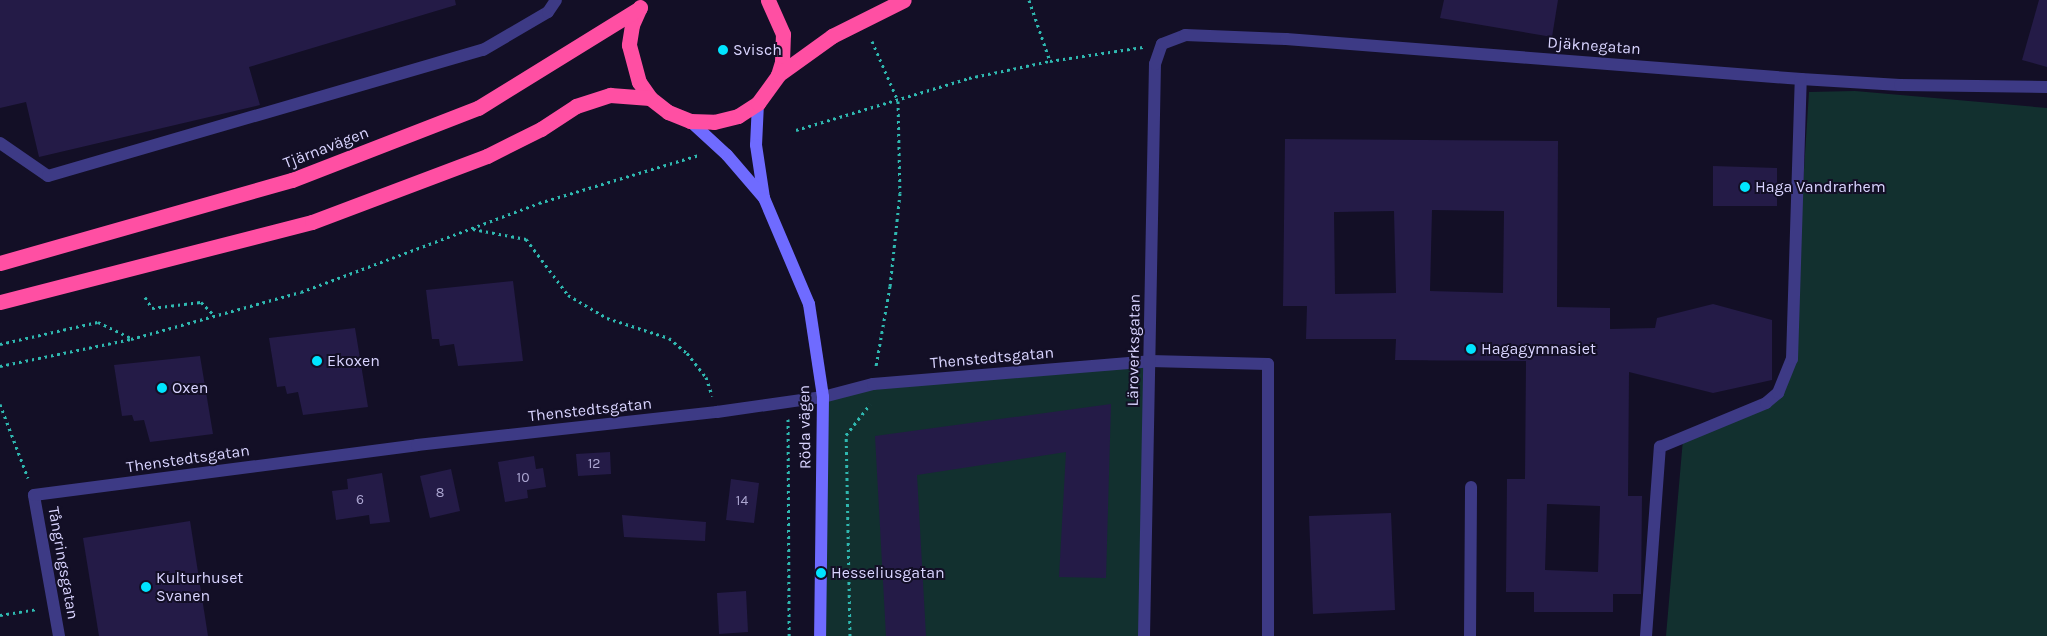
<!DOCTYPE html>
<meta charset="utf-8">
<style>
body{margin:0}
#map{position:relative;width:2047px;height:636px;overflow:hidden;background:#130f26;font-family:Karla,sans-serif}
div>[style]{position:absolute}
.green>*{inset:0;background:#12302f}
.building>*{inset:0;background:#241b47}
.path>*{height:3px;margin-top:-1.5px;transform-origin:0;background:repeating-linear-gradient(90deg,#2fb8b0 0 2.5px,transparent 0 6.5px)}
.lane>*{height:12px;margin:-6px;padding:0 6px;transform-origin:6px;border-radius:6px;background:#3d3a85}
.street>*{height:12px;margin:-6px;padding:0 6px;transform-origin:6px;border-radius:6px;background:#3d3a85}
.secondary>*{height:12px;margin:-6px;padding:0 6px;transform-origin:6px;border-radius:6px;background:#6f6bff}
.highway>*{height:15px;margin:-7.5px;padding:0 7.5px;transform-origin:7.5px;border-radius:7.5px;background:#ff4fa3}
.dots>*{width:14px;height:14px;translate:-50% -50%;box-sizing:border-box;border:2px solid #130f26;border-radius:50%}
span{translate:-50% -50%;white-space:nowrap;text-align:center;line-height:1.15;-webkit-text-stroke:4px #130f26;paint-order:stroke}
.number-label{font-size:14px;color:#aca6d1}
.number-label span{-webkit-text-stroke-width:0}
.street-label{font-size:16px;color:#d9d4ff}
.poi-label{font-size:16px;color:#d9d4ff}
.left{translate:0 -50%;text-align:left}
</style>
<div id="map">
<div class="green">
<i style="clip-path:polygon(1855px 91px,2047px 108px,2047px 636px,1666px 636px,1683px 439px,1778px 394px,1792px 357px,1809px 92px)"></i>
<i style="clip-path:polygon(1150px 361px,1144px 636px,821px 636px,823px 397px,873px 384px)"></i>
</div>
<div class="building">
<i style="clip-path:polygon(0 0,455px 0,456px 5px,249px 67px,260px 105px,39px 157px,26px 102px,0 108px)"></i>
<i style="clip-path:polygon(1444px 0,1558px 0,1552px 37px,1440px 18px)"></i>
<i style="clip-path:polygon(2039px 0,2047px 0,2047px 67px,2022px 60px)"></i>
<i style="clip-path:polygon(evenodd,1285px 139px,1558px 141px,1557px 307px,1610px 308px,1610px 329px,1655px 328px,1657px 318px,1713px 304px,1772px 320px,1772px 380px,1713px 393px,1629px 372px,1628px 496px,1642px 496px,1641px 594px,1613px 594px,1613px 612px,1534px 612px,1534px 592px,1506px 592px,1507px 479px,1525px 479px,1526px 361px,1395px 360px,1396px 339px,1306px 339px,1307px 306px,1283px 306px,1285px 139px,1432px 210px,1504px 211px,1503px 293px,1430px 291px,1432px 210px,1285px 139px,1394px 211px,1396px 293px,1335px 294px,1334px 212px,1394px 211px,1285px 139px,1547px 504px,1600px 506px,1598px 572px,1545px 570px,1547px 504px)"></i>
<i style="clip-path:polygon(1713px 166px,1777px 168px,1777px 206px,1713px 206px)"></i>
<i style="clip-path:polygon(513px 281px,523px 361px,458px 366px,454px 344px,440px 346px,439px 339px,432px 339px,426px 290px)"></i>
<i style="clip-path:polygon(355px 328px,368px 407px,303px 415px,298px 392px,287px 394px,285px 386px,277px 387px,269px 338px)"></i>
<i style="clip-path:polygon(200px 356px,213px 434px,150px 442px,144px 420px,134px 421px,132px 415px,122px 416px,114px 365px)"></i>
<i style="clip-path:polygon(1111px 404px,1106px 578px,1059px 577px,1066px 452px,917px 475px,926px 636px,886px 636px,875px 436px)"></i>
<i style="clip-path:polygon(610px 452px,611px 474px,578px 476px,576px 454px)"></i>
<i style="clip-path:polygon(534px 456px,536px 469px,543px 468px,546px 487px,527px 490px,528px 498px,505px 502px,498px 462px)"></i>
<i style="clip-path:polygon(451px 469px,460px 511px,430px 518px,420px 476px)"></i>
<i style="clip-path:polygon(382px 473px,390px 522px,370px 524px,369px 515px,336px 520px,332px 491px,348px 489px,347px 479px)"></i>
<i style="clip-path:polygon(731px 479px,759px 483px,754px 523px,726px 520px)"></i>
<i style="clip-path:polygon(1391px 513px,1395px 610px,1313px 614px,1309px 516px)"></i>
<i style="clip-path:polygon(622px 515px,706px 522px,705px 541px,624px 537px)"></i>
<i style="clip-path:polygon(190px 521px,208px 636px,99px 636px,83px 538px)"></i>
<i style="clip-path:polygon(746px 591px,748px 632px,719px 634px,717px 593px)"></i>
</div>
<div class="path">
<i style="left:1029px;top:0;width:65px;rotate:71deg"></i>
<i style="left:872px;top:41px;width:65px;rotate:66.6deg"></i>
<i style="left:898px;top:101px;width:92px;rotate:88.8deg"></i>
<i style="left:900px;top:193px;width:94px;rotate:96.1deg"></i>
<i style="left:890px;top:286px;width:81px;rotate:99.9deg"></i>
<i style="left:796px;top:130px;width:181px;rotate:-16.7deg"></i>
<i style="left:969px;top:78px;width:83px;rotate:-11.9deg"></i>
<i style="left:1050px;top:61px;width:94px;rotate:-8.6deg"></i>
<i style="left:473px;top:229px;width:54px;rotate:10.7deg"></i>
<i style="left:526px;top:239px;width:70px;rotate:53.1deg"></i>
<i style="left:568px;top:295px;width:45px;rotate:30.5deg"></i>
<i style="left:607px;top:318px;width:65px;rotate:17.9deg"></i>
<i style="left:669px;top:338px;width:23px;rotate:40deg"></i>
<i style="left:687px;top:353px;width:31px;rotate:52deg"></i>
<i style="left:706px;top:377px;width:20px;rotate:72deg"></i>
<i style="left:145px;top:297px;width:13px;rotate:58deg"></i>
<i style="left:152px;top:308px;width:49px;rotate:-7deg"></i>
<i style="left:201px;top:302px;width:18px;rotate:45deg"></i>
<i style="left:0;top:344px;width:100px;rotate:-12.7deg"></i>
<i style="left:98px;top:322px;width:37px;rotate:26deg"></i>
<i style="left:0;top:366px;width:134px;rotate:-11.6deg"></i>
<i style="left:131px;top:339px;width:176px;rotate:-15.5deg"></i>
<i style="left:301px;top:292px;width:254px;rotate:-20.5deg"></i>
<i style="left:539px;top:203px;width:167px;rotate:-16.7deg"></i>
<i style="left:0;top:404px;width:79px;rotate:69.3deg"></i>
<i style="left:788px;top:419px;width:217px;rotate:89.7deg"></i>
<i style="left:0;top:615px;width:36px;rotate:-9deg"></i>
<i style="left:850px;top:636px;width:201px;rotate:-91.1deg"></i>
<i style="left:846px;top:435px;width:39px;rotate:-52deg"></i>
</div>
<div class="lane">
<i style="left:0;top:143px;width:58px;rotate:34.5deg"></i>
<i style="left:48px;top:176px;width:453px;rotate:-16.2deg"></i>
<i style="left:483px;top:50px;width:75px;rotate:-30.3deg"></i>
<i style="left:548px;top:12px;width:14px;rotate:-56deg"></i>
<i style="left:1150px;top:361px;width:118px;rotate:1.5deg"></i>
<i style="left:1268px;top:364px;width:272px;rotate:90deg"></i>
<i style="left:1470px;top:636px;width:149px;rotate:-89.6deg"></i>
</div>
<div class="street">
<i style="left:59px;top:636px;width:143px;rotate:-100.1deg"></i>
<i style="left:34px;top:495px;width:386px;rotate:-7.4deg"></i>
<i style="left:417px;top:445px;width:302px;rotate:-6.3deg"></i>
<i style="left:717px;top:412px;width:107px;rotate:-8.1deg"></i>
<i style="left:823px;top:397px;width:52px;rotate:-14.6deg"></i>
<i style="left:873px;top:384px;width:278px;rotate:-4.7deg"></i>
<i style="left:1144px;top:636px;width:572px;rotate:-88.9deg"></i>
<i style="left:1155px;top:64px;width:21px;rotate:-71deg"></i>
<i style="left:1162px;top:44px;width:25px;rotate:-21deg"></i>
<i style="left:1185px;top:35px;width:101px;rotate:2.3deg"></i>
<i style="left:1286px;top:39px;width:517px;rotate:4.44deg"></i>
<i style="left:1801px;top:79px;width:99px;rotate:3.5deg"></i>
<i style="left:1900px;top:85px;width:147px;rotate:0.8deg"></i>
<i style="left:1646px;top:636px;width:190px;rotate:-85.8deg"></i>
<i style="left:1660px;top:447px;width:115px;rotate:-22.5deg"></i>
<i style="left:1766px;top:403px;width:16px;rotate:-40deg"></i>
<i style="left:1778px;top:393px;width:37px;rotate:-68deg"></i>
<i style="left:1792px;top:359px;width:280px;rotate:-88.2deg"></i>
</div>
<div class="secondary">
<i style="left:758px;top:103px;width:42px;rotate:92.7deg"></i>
<i style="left:756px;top:145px;width:54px;rotate:81.4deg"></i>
<i style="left:690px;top:121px;width:50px;rotate:42.6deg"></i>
<i style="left:727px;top:155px;width:57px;rotate:49.3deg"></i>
<i style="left:764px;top:198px;width:115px;rotate:67deg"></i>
<i style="left:809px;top:304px;width:94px;rotate:81.4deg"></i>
<i style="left:823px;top:397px;width:239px;rotate:90.7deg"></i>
</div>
<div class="highway">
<i style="left:640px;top:7px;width:20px;rotate:114deg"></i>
<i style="left:632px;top:25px;width:20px;rotate:99deg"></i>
<i style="left:629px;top:45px;width:38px;rotate:75deg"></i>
<i style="left:639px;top:82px;width:19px;rotate:55deg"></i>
<i style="left:650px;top:98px;width:23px;rotate:38deg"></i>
<i style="left:668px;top:112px;width:24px;rotate:22deg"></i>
<i style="left:690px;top:121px;width:24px;rotate:2deg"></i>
<i style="left:714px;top:122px;width:25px;rotate:-14deg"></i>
<i style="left:738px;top:116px;width:24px;rotate:-33deg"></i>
<i style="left:758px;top:103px;width:34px;rotate:-54deg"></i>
<i style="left:778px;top:75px;width:14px;rotate:-73deg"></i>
<i style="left:782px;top:62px;width:28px;rotate:-88deg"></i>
<i style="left:783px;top:34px;width:37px;rotate:-114deg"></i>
<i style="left:778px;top:75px;width:67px;rotate:-35.8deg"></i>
<i style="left:832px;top:36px;width:80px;rotate:-26.6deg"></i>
<i style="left:0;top:263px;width:304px;rotate:-15.9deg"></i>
<i style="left:292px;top:180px;width:199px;rotate:-21.2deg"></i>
<i style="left:478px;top:108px;width:190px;rotate:-31.7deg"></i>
<i style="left:0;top:302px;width:322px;rotate:-14.4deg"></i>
<i style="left:312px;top:222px;width:187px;rotate:-20.7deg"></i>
<i style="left:487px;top:156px;width:60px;rotate:-26.6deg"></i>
<i style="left:541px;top:129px;width:42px;rotate:-33.3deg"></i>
<i style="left:576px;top:106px;width:36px;rotate:-18deg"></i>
<i style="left:610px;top:95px;width:40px;rotate:4.3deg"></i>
</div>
<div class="dots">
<i style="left:723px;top:50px;background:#00e5ff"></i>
<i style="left:1745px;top:187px;background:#00e5ff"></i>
<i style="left:1471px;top:349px;background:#00e5ff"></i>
<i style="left:317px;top:361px;background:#00e5ff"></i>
<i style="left:162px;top:388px;background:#00e5ff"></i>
<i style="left:821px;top:573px;background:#00e5ff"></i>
<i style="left:146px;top:587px;background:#00e5ff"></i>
</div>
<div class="number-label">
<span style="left:594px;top:464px">12</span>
<span style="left:523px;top:478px">10</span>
<span style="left:440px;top:493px">8</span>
<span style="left:360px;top:500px">6</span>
<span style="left:742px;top:501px">14</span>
</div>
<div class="street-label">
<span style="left:1594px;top:46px;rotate:4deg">Djäknegatan</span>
<span style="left:326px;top:148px;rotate:-21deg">Tjärnavägen</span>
<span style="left:1134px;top:350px;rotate:-89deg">Läroverksgatan</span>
<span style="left:992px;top:358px;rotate:-5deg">Thenstedtsgatan</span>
<span style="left:590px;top:410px;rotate:-6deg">Thenstedtsgatan</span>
<span style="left:805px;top:427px;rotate:-91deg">Röda vägen</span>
<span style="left:188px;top:459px;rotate:-8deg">Thenstedtsgatan</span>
<span style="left:63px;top:563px;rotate:80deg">Tångringsgatan</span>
</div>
<div class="poi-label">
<span class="left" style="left:733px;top:50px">Svisch</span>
<span class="left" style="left:1755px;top:187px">Haga Vandrarhem</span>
<span class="left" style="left:1481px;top:349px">Hagagymnasiet</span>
<span class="left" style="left:327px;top:361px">Ekoxen</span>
<span class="left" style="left:172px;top:388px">Oxen</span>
<span class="left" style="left:831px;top:573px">Hesseliusgatan</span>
<span class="left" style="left:156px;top:587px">Kulturhuset<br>Svanen</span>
</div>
</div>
